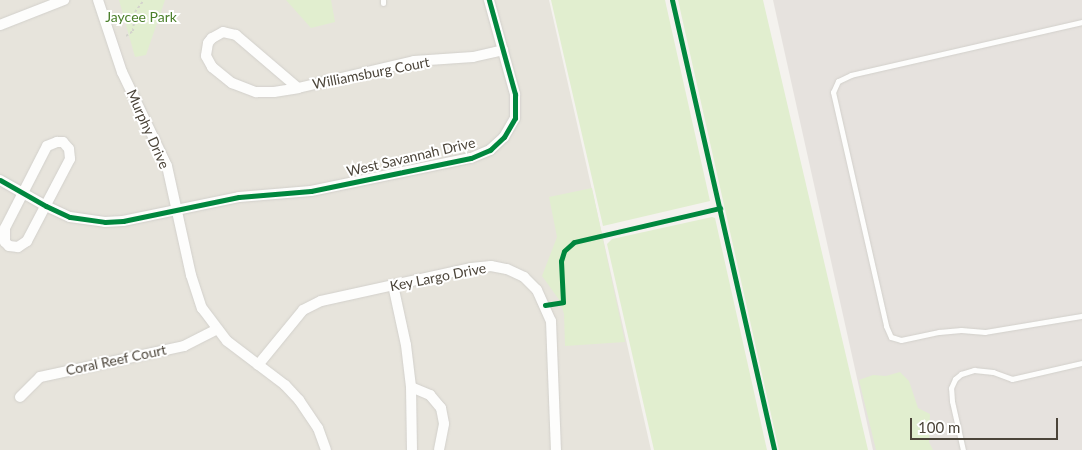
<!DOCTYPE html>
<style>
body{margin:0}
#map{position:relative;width:1082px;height:450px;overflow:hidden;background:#f4f2ee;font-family:Lato,sans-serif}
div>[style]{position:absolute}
.residential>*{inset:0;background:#e7e4dc}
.industrial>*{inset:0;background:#e6e2de}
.green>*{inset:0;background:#e1eecf}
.path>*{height:2px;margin-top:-1px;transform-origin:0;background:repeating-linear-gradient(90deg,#d3d2cc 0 2.5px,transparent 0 5px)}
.roads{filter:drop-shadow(0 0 1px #d2d0cb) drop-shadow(0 0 1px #d2d0cb)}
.lane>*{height:5px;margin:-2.5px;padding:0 2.5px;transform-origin:2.5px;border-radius:2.5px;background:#fdfdfc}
.street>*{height:10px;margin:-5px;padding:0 5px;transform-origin:5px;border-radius:5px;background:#fdfdfc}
.cycleway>*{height:5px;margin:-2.5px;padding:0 2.5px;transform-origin:2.5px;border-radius:2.5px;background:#00873e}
span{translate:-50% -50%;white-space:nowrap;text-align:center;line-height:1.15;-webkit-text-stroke:4px #fff;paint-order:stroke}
.park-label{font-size:14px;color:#4a7f2a}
.street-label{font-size:14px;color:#4b4439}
.scale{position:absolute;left:910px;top:418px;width:148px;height:22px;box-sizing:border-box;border:2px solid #4b4439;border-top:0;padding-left:6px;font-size:15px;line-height:18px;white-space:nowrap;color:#4b4439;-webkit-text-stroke:4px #fff;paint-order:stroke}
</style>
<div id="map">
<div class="residential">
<i style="clip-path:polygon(0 0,549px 0,651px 450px,0 450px)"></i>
</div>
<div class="industrial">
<i style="clip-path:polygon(773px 0,1082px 0,1082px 450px,873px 450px)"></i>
</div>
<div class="green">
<i style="clip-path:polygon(119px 0,165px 0,146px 55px,135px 57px)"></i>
<i style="clip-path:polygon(286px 0,331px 0,335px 22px,311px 28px)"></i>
<i style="clip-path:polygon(551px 0,665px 0,710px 201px,603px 226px)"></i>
<i style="clip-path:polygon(678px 0,763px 0,868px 450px,779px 450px)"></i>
<i style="clip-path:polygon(592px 188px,625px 342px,565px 346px,564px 314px,560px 301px,542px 276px,557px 237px,549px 197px)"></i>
<i style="clip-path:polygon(712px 217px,715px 218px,767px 450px,654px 450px,607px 244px,612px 239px)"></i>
<i style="clip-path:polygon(900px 372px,909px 381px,918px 408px,930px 414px,929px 442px,933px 450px,876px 450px,859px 380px,873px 375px,886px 376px)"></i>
</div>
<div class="path">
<i style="left:126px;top:36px;width:9px;rotate:-36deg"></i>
<i style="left:133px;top:31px;width:19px;rotate:-84deg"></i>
<i style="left:135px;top:12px;width:15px;rotate:-53deg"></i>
</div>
<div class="roads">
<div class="lane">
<i style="left:383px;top:0;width:3px;rotate:90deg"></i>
<i style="left:1082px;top:22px;width:237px;rotate:167.1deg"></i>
<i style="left:851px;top:75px;width:14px;rotate:155deg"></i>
<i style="left:838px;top:81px;width:12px;rotate:114deg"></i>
<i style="left:833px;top:92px;width:240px;rotate:77.2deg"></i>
<i style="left:886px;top:326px;width:12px;rotate:66deg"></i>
<i style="left:891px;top:337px;width:10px;rotate:17deg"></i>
<i style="left:901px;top:340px;width:39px;rotate:-12deg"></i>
<i style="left:939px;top:332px;width:22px;rotate:-5deg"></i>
<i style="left:961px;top:330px;width:24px;rotate:5deg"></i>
<i style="left:985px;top:332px;width:98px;rotate:-9.4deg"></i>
<i style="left:963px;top:450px;width:50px;rotate:-102.7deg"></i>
<i style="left:952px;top:401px;width:13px;rotate:-94deg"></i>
<i style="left:951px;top:388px;width:10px;rotate:-66deg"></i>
<i style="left:955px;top:379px;width:8px;rotate:-40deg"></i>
<i style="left:961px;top:374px;width:14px;rotate:-17deg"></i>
<i style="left:974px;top:370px;width:19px;rotate:6deg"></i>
<i style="left:993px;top:372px;width:20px;rotate:20deg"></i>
<i style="left:1012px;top:379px;width:72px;rotate:-12.9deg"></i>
</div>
<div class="street">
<i style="left:98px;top:0;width:76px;rotate:71.6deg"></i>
<i style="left:122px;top:72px;width:104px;rotate:64.4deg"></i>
<i style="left:167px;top:166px;width:112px;rotate:77.6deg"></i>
<i style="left:191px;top:275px;width:35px;rotate:72deg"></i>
<i style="left:202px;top:308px;width:41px;rotate:52.9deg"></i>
<i style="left:227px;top:341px;width:73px;rotate:37.2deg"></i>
<i style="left:285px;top:385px;width:21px;rotate:47deg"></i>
<i style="left:299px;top:400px;width:34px;rotate:56deg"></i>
<i style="left:318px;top:428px;width:23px;rotate:70deg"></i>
<i style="left:0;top:25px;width:69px;rotate:-21.3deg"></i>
<i style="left:298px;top:88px;width:82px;rotate:-139.5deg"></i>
<i style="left:236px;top:35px;width:13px;rotate:-167deg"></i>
<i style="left:223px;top:32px;width:13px;rotate:151deg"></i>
<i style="left:212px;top:38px;width:6px;rotate:129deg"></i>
<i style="left:208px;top:43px;width:13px;rotate:99deg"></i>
<i style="left:206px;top:56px;width:13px;rotate:61deg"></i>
<i style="left:212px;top:67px;width:26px;rotate:39deg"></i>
<i style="left:232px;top:83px;width:26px;rotate:21deg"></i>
<i style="left:256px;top:92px;width:18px"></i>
<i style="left:274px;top:92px;width:24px;rotate:-9deg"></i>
<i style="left:298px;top:88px;width:119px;rotate:-13.1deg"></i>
<i style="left:414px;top:61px;width:59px;rotate:-3.9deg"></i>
<i style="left:473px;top:57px;width:31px;rotate:-13deg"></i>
<i style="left:57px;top:142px;width:6px"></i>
<i style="left:63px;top:142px;width:9px;rotate:49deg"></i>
<i style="left:69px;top:149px;width:10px;rotate:84deg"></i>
<i style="left:70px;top:159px;width:93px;rotate:117.7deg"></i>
<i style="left:27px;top:241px;width:11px;rotate:146deg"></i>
<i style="left:18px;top:247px;width:9px;rotate:-174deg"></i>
<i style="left:9px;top:246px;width:6px;rotate:-135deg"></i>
<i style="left:5px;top:242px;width:14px;rotate:-90deg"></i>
<i style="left:5px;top:228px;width:92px;rotate:-62.9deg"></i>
<i style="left:47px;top:146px;width:11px;rotate:-22deg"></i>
<i style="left:0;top:180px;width:53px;rotate:29.5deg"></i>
<i style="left:46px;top:206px;width:26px;rotate:25deg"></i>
<i style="left:70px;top:217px;width:35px;rotate:8deg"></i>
<i style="left:105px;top:222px;width:18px;rotate:-3deg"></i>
<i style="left:123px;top:221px;width:118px;rotate:-11.7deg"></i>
<i style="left:239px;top:197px;width:72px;rotate:-4.8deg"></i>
<i style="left:311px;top:191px;width:163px;rotate:-11.7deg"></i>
<i style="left:471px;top:158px;width:21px;rotate:-23deg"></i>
<i style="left:490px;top:150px;width:19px;rotate:-43deg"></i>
<i style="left:504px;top:137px;width:22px;rotate:-60deg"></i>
<i style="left:515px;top:118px;width:24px;rotate:-90deg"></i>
<i style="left:515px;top:94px;width:98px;rotate:-105.5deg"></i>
<i style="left:393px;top:285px;width:61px;rotate:77.8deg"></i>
<i style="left:406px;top:345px;width:42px;rotate:83.2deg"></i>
<i style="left:411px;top:387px;width:63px;rotate:89.1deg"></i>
<i style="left:258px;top:365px;width:71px;rotate:-50.7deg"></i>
<i style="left:303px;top:310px;width:20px;rotate:-27deg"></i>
<i style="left:321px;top:301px;width:154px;rotate:-12.4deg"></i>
<i style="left:471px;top:268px;width:20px;rotate:-6deg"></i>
<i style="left:491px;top:266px;width:16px;rotate:11deg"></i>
<i style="left:507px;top:269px;width:19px;rotate:25deg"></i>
<i style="left:524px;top:277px;width:18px;rotate:45deg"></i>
<i style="left:537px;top:290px;width:34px;rotate:66deg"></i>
<i style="left:551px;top:321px;width:129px;rotate:87.8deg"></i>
<i style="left:411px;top:387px;width:21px;rotate:23deg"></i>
<i style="left:430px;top:395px;width:17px;rotate:50deg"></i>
<i style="left:441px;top:408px;width:16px;rotate:79deg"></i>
<i style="left:444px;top:424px;width:26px;rotate:101deg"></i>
<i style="left:20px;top:397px;width:28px;rotate:-45deg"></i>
<i style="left:40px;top:377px;width:147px;rotate:-12.1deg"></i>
<i style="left:184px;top:346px;width:37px;rotate:-27deg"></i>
</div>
</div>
<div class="cycleway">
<i style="left:672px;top:0;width:461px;rotate:77.2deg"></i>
<i style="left:0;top:180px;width:53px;rotate:29.5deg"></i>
<i style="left:46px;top:206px;width:26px;rotate:25deg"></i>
<i style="left:70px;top:217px;width:35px;rotate:8deg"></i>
<i style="left:105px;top:222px;width:18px;rotate:-3deg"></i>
<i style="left:123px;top:221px;width:118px;rotate:-11.7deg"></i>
<i style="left:239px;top:197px;width:72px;rotate:-4.8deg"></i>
<i style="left:311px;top:191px;width:163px;rotate:-11.7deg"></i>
<i style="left:471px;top:158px;width:21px;rotate:-23deg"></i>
<i style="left:490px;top:150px;width:19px;rotate:-43deg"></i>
<i style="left:504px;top:137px;width:22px;rotate:-60deg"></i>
<i style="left:515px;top:118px;width:24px;rotate:-90deg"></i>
<i style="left:515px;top:94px;width:98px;rotate:-105.5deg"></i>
<i style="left:545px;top:305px;width:18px;rotate:-9deg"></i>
<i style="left:563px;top:302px;width:41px;rotate:-92.8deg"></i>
<i style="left:561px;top:261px;width:10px;rotate:-73deg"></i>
<i style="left:564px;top:251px;width:13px;rotate:-42deg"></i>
<i style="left:574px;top:242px;width:150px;rotate:-13.1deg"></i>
</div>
<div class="park-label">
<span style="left:141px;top:17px">Jaycee Park</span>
</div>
<div class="street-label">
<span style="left:371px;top:73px;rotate:-11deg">Williamsburg Court</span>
<span style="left:148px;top:129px;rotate:66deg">Murphy Drive</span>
<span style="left:411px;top:157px;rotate:-13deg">West Savannah Drive</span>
<span style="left:438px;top:277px;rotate:-11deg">Key Largo Drive</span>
<span style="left:116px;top:360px;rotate:-12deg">Coral Reef Court</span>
</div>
<div class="scale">100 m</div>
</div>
